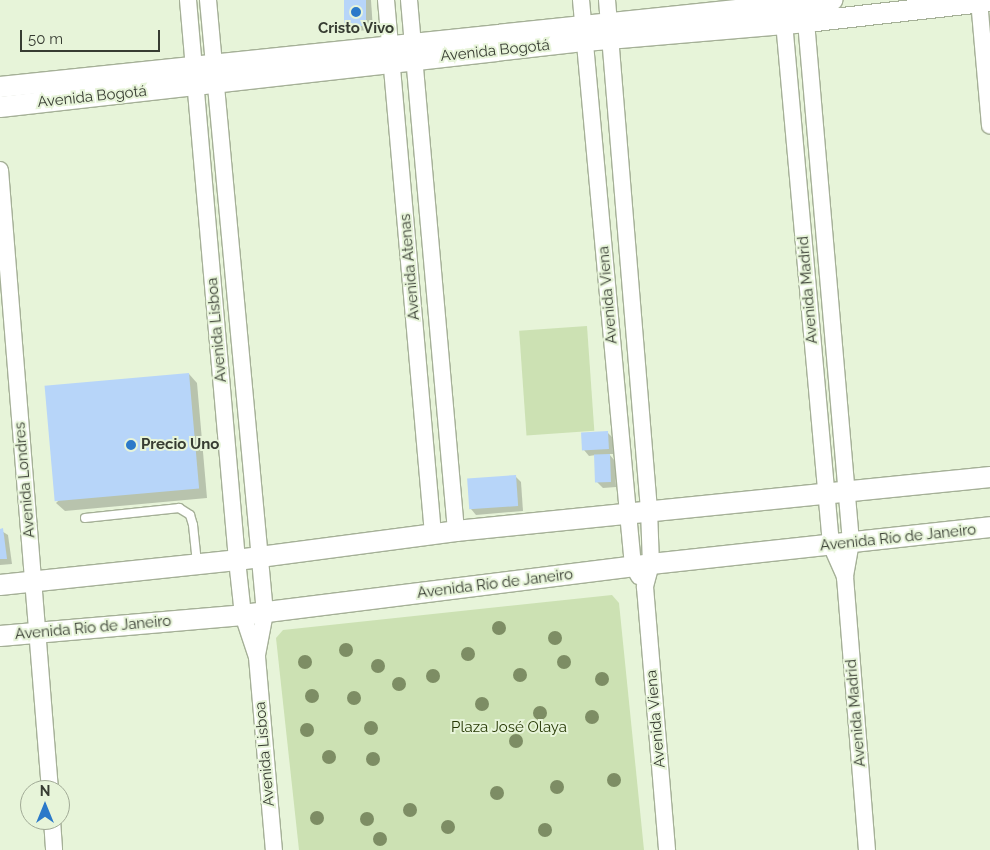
<!DOCTYPE html>
<meta charset="utf-8">
<style>
body{margin:0}
#map{position:relative;width:990px;height:850px;overflow:hidden;background:#e7f4d9;font-family:Raleway,sans-serif}
div>[style]{position:absolute}
.green>*{inset:0;background:#cce1b3;transform-origin:0 0}
.shadow>*{inset:0;background:#0003}
.building>*{inset:0;background:#b7d5f9;transform-origin:0 0}
.roads{filter:drop-shadow(1px 0 #a5b097) drop-shadow(-1px 0 #a5b097) drop-shadow(0 1px #a5b097) drop-shadow(0 -1px #a5b097)}
.service>*{height:8px;margin:-4px;padding:0 4px;transform-origin:4px;border-radius:4px;background:#fff}
.minor>*{height:16px;margin:-8px;padding:0 8px;transform-origin:8px;border-radius:8px;background:#fff}
.tertiary>*{height:20px;margin:-10px;padding:0 10px;transform-origin:10px;border-radius:10px;background:#fff}
.trees>*{width:14px;height:14px;margin:-7px;border-radius:50%;background:#7d8d64}
.dots>*{width:14px;height:14px;translate:-50% -50%;box-sizing:border-box;border:2px solid #e7f4d9;border-radius:50%}
span{translate:-50% -50%;white-space:nowrap;text-align:center;line-height:1.15;-webkit-text-stroke:4px #e7f4d9;paint-order:stroke}
.poi-label{font-size:15px;color:#373c32;font-weight:700}
.left{translate:0 -50%;text-align:left}
.street-label{font-size:15px;color:#373c32}
.park-label{font-size:15px;color:#273905}
.north{position:absolute;left:20px;top:780px;width:50px;height:50px;box-sizing:border-box;background:#e7f4d9;border:1px solid #a1aa96;border-radius:50%;rotate:0deg;font-size:14px;font-weight:700;line-height:20px;text-align:center;color:#373c32}
.north::after{content:'';display:block;margin:auto;width:18px;height:22px;background:#2b79c9;clip-path:polygon(50% 0,100% 100%,50% 72%,0 100%)}
.scale{position:absolute;left:20px;top:30px;width:140px;height:22px;box-sizing:border-box;border:2px solid #373c32;border-top:0;padding-left:6px;font-size:15px;line-height:18px;white-space:nowrap;color:#373c32;-webkit-text-stroke:4px #e7f4d9;paint-order:stroke}
</style>
<div id="map">
<div class="green">
<div style="left:587px;top:326px;width:105px;height:68px;rotate:86deg"></div>
<div style="clip-path:polygon(612px 595px,619px 603px,644px 850px,299px 850px,276px 638px,283px 630px)"></div>
</div>
<div class="shadow">
<div style="clip-path:polygon(345px 0,371px 0,373px 30px,352px 31px,347px 25px)"></div>
<div style="clip-path:polygon(189px 374px,197px 383px,207px 498px,65px 511px,56px 503px)"></div>
<div style="clip-path:polygon(607px 432px,613px 438px,615px 454px,609px 454px,615px 461px,616px 487px,603px 488px,597px 482px,596px 455px,589px 456px,584px 450px)"></div>
<div style="clip-path:polygon(515px 476px,521px 482px,523px 511px,476px 515px,471px 509px)"></div>
<div style="clip-path:polygon(0 530px,8px 535px,12px 564px,0 565px)"></div>
</div>
<div class="building">
<div style="left:344px;top:0;width:22px;height:26px"></div>
<div style="left:189px;top:373px;width:116px;height:145px;rotate:85deg"></div>
<div style="left:608px;top:431px;width:18px;height:27px;rotate:87deg"></div>
<div style="left:610px;top:454px;width:28px;height:16px;rotate:88deg"></div>
<div style="left:516px;top:475px;width:31px;height:49px;rotate:86deg"></div>
<div style="clip-path:polygon(3px 528px,7px 559px,0 559px,0 529px)"></div>
</div>
<div class="roads">
<div class="service">
<div style="left:85px;top:518px;width:95px;rotate:-6.1deg"></div>
<div style="left:179px;top:508px;width:13px;rotate:32deg"></div>
<div style="left:190px;top:515px;width:10px;rotate:73deg"></div>
<div style="left:193px;top:525px;width:38px;rotate:84deg"></div>
</div>
<div class="minor">
<div style="left:188px;top:0;width:562px;rotate:85deg"></div>
<div style="left:237px;top:560px;width:55px;rotate:83.8deg"></div>
<div style="left:243px;top:615px;width:44px;rotate:71.6deg"></div>
<div style="left:257px;top:657px;width:194px;rotate:85deg"></div>
<div style="left:208px;top:0;width:616px;rotate:84.69deg"></div>
<div style="left:265px;top:613px;width:43px;rotate:100.8deg"></div>
<div style="left:386px;top:0;width:536px;rotate:84.97deg"></div>
<div style="left:409px;top:0;width:533px;rotate:84.94deg"></div>
<div style="left:581px;top:0;width:515px;rotate:84.77deg"></div>
<div style="left:628px;top:513px;width:53px;rotate:84.6deg"></div>
<div style="left:633px;top:566px;width:12px;rotate:59deg"></div>
<div style="left:607px;top:0;width:512px;rotate:85.29deg"></div>
<div style="left:649px;top:510px;width:54px;rotate:87.9deg"></div>
<div style="left:651px;top:564px;width:24px;rotate:105deg"></div>
<div style="left:645px;top:587px;width:264px;rotate:85.2deg"></div>
<div style="left:979px;top:0;width:126px;rotate:85deg"></div>
<div style="left:805px;top:10px;width:534px;rotate:85.06deg"></div>
<div style="left:851px;top:542px;width:36px;rotate:100deg"></div>
<div style="left:845px;top:577px;width:274px;rotate:85.4deg"></div>
<div style="left:783px;top:11px;width:536px;rotate:84.86deg"></div>
<div style="left:831px;top:545px;width:35px;rotate:66deg"></div>
<div style="left:0;top:170px;width:622px;rotate:85.39deg"></div>
<div style="left:52px;top:820px;width:30px;rotate:86deg"></div>
</div>
<div class="tertiary">
<div style="left:0;top:87px;width:837px;rotate:-5.97deg"></div>
<div style="left:0;top:107px;width:589px;rotate:-6.44deg"></div>
<div style="left:585px;top:41px;width:223px;rotate:-4.9deg"></div>
<div style="left:807px;top:22px;width:184px;rotate:-6.5deg"></div>
<div style="left:0;top:585px;width:238px;rotate:-6deg"></div>
<div style="left:237px;top:560px;width:221px;rotate:-7.5deg"></div>
<div style="left:456px;top:531px;width:537px;rotate:-5.77deg"></div>
<div style="left:0;top:636px;width:244px;rotate:-4.9deg"></div>
<div style="left:243px;top:615px;width:411px;rotate:-7.1deg"></div>
<div style="left:651px;top:564px;width:341px;rotate:-6.2deg"></div>
</div>
</div>
<div class="trees">
<div style="left:499px;top:628px"></div>
<div style="left:555px;top:638px"></div>
<div style="left:346px;top:650px"></div>
<div style="left:468px;top:654px"></div>
<div style="left:305px;top:662px"></div>
<div style="left:564px;top:662px"></div>
<div style="left:378px;top:666px"></div>
<div style="left:520px;top:675px"></div>
<div style="left:433px;top:676px"></div>
<div style="left:602px;top:679px"></div>
<div style="left:399px;top:684px"></div>
<div style="left:312px;top:696px"></div>
<div style="left:354px;top:698px"></div>
<div style="left:482px;top:704px"></div>
<div style="left:540px;top:713px"></div>
<div style="left:592px;top:717px"></div>
<div style="left:371px;top:728px"></div>
<div style="left:307px;top:730px"></div>
<div style="left:516px;top:741px"></div>
<div style="left:329px;top:757px"></div>
<div style="left:373px;top:759px"></div>
<div style="left:614px;top:780px"></div>
<div style="left:557px;top:787px"></div>
<div style="left:497px;top:793px"></div>
<div style="left:410px;top:810px"></div>
<div style="left:317px;top:818px"></div>
<div style="left:367px;top:819px"></div>
<div style="left:448px;top:827px"></div>
<div style="left:545px;top:830px"></div>
<div style="left:380px;top:839px"></div>
</div>
<div class="dots">
<div style="left:356px;top:12px;background:#2b79c9"></div>
<div style="left:131px;top:445px;background:#2b79c9"></div>
</div>
<div class="poi-label">
<span style="left:356px;top:29px">Cristo Vivo</span>
<span class="left" style="left:141px;top:445px">Precio Uno</span>
</div>
<div class="street-label">
<span style="left:495px;top:51px;rotate:-6deg">Avenida Bogotá</span>
<span style="left:92px;top:97px;rotate:-6deg">Avenida Bogotá</span>
<span style="left:410px;top:267px;rotate:-95deg">Avenida Atenas</span>
<span style="left:808px;top:290px;rotate:-95deg">Avenida Madrid</span>
<span style="left:608px;top:295px;rotate:-95deg">Avenida Viena</span>
<span style="left:217px;top:330px;rotate:-95deg">Avenida Lisboa</span>
<span style="left:25px;top:480px;rotate:-95deg">Avenida Londres</span>
<span style="left:898px;top:538px;rotate:-6deg">Avenida Río de Janeiro</span>
<span style="left:495px;top:584px;rotate:-7deg">Avenida Río de Janeiro</span>
<span style="left:93px;top:628px;rotate:-5deg">Avenida Río de Janeiro</span>
<span style="left:856px;top:713px;rotate:-95deg">Avenida Madrid</span>
<span style="left:656px;top:719px;rotate:-95deg">Avenida Viena</span>
<span style="left:265px;top:754px;rotate:-95deg">Avenida Lisboa</span>
</div>
<div class="park-label">
<span style="left:509px;top:728px">Plaza José Olaya</span>
</div>
<div class="north">N</div>
<div class="scale">50 m</div>
</div>
